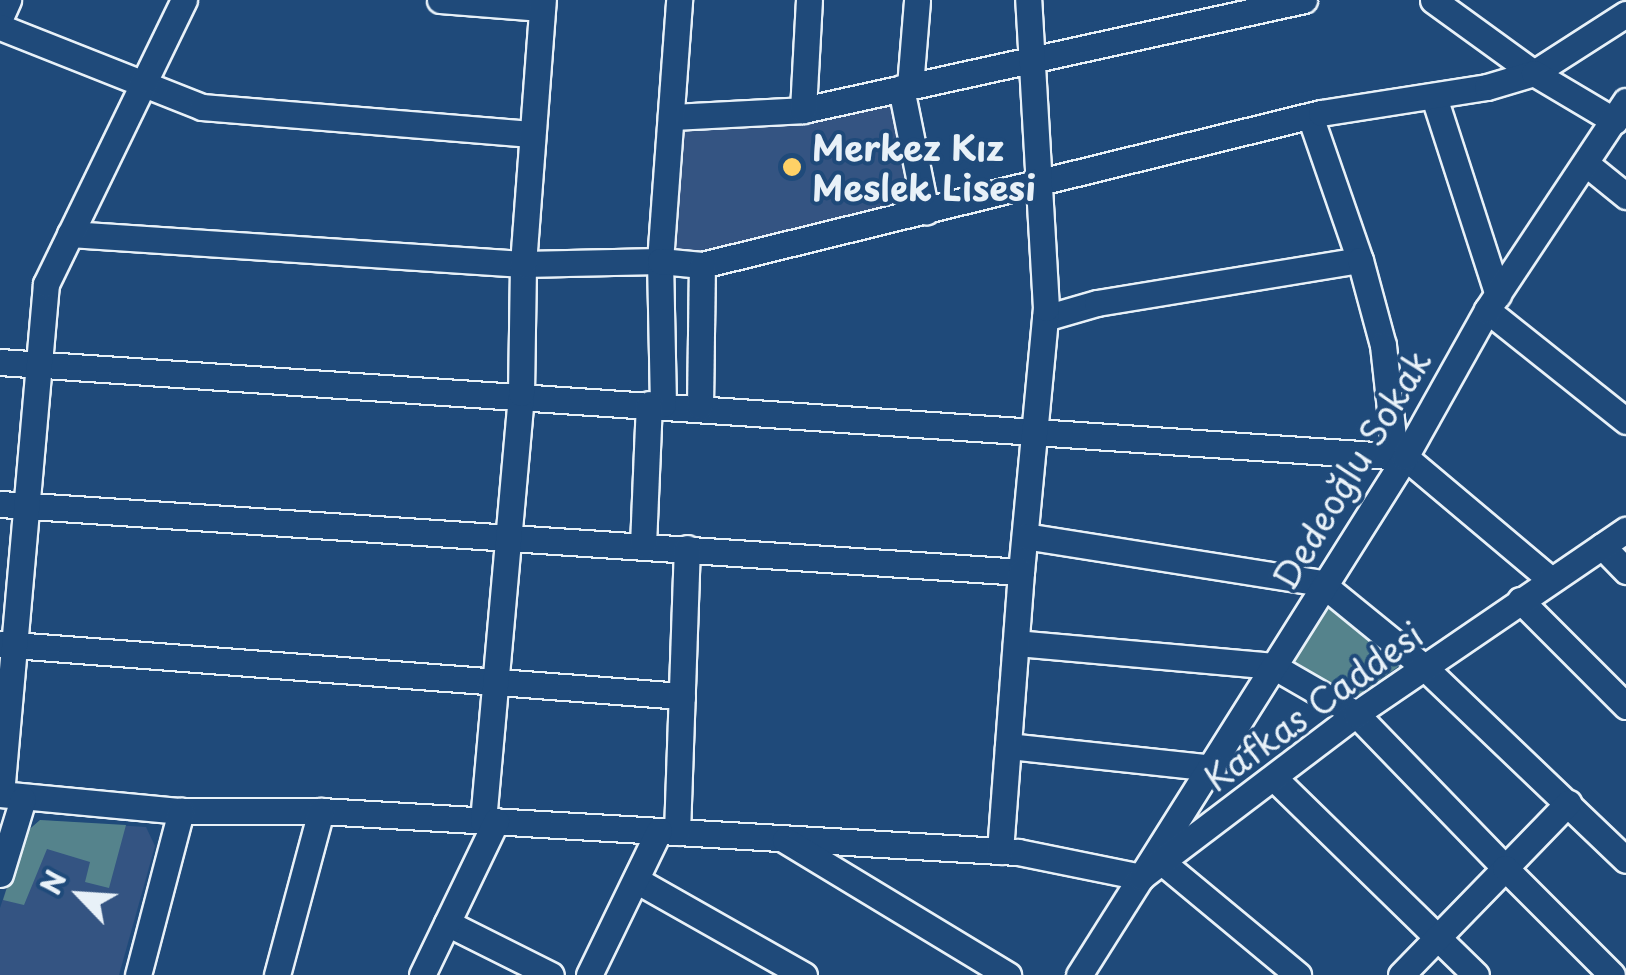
<!DOCTYPE html>
<meta charset="utf-8">
<style>
body{margin:0}
#map{position:relative;width:1626px;height:975px;overflow:hidden;background:#1f4a7a;font-family:"Playpen Sans",sans-serif}
div>[style]{position:absolute}
.built>*{inset:0;background:#345482}
.green>*{inset:0;background:#55838c}
.roads{filter:drop-shadow(2px 0 #e8f1f8) drop-shadow(-2px 0 #e8f1f8) drop-shadow(0 2px #e8f1f8) drop-shadow(0 -2px #e8f1f8)}
.minor>*{height:25px;margin:-12.5px;padding:0 12.5px;transform-origin:12.5px;border-radius:12.5px;background:#1f4a7a}
.dots>*{width:28px;height:28px;translate:-50% -50%;box-sizing:border-box;border:5px solid #1f4a7a;border-radius:50%}
span{translate:-50% -50%;white-space:nowrap;text-align:center;line-height:1.15;-webkit-text-stroke:8px #1f4a7a;paint-order:stroke}
.poi-label{font-size:35px;color:#e8f1f8;font-weight:700}
.left{translate:0 -50%;text-align:left}
.street-label{font-size:35px;color:#e8f1f8}
.north{position:absolute;left:30px;top:845px;width:100px;height:100px;-webkit-text-stroke:8px #1f4a7a;paint-order:stroke;rotate:295deg;font-size:28px;font-weight:700;line-height:40px;text-align:center;color:#e8f1f8}
.north::after{content:'';display:block;margin:auto;width:35px;height:45px;background:#e8f1f8;clip-path:polygon(50% 0,100% 100%,50% 72%,0 100%)}
</style>
<div id="map">
<div class="built">
<div style="clip-path:polygon(897px 97px,915px 207px,704px 255px,670px 254px,680px 128px)"></div>
<div style="clip-path:polygon(40px 820px,146px 827px,155px 846px,119px 975px,0 975px,0 908px,24px 834px)"></div>
</div>
<div class="green">
<div style="clip-path:polygon(1328px 603px,1402px 664px,1354px 698px,1292px 660px)"></div>
<div style="clip-path:polygon(40px 820px,126px 825px,109px 888px,85px 882px,90px 862px,47px 849px,24px 905px,3px 900px,24px 834px)"></div>
</div>
<div class="roads">
<div class="minor">
<div style="left:440px;top:0;width:102px;rotate:4.5deg"></div>
<div style="left:1433px;top:0;width:125px;rotate:35.9deg"></div>
<div style="left:1534px;top:73px;width:109px;rotate:-32.7deg"></div>
<div style="left:0;top:18px;width:20px;rotate:-66deg"></div>
<div style="left:0;top:27px;width:217px;rotate:21.6deg"></div>
<div style="left:202px;top:107px;width:330px;rotate:4.7deg"></div>
<div style="left:910px;top:86px;width:86px;rotate:-85.3deg"></div>
<div style="left:901px;top:88px;width:126px;rotate:78.6deg"></div>
<div style="left:1434px;top:97px;width:208px;rotate:72.1deg"></div>
<div style="left:803px;top:110px;width:513px;rotate:-12.38deg"></div>
<div style="left:1310px;top:116px;width:152px;rotate:70.9deg"></div>
<div style="left:671px;top:117px;width:132px;rotate:-3deg"></div>
<div style="left:803px;top:110px;width:110px;rotate:-86.9deg"></div>
<div style="left:1589px;top:166px;width:48px;rotate:39deg"></div>
<div style="left:70px;top:234px;width:454px;rotate:3.8deg"></div>
<div style="left:523px;top:264px;width:137px;rotate:-1.3deg"></div>
<div style="left:660px;top:261px;width:262px;rotate:-85.8deg"></div>
<div style="left:1487px;top:310px;width:178px;rotate:38.6deg"></div>
<div style="left:1045px;top:318px;width:54px;rotate:-16.1deg"></div>
<div style="left:1097px;top:303px;width:266px;rotate:-9.3deg"></div>
<div style="left:1360px;top:260px;width:88px;rotate:74.9deg"></div>
<div style="left:1383px;top:345px;width:112px;rotate:83.8deg"></div>
<div style="left:0;top:362px;width:1408px;rotate:3.87deg"></div>
<div style="left:1405px;top:457px;width:191px;rotate:40.1deg"></div>
<div style="left:663px;top:404px;width:143px;rotate:-91.2deg"></div>
<div style="left:660px;top:261px;width:42px;rotate:5.4deg"></div>
<div style="left:702px;top:265px;width:637px;rotate:-13.8deg"></div>
<div style="left:1321px;top:113px;width:168px;rotate:-8.9deg"></div>
<div style="left:1487px;top:87px;width:49px;rotate:-16.6deg"></div>
<div style="left:1534px;top:73px;width:94px;rotate:30.7deg"></div>
<div style="left:700px;top:406px;width:141px;rotate:-89.2deg"></div>
<div style="left:0;top:504px;width:1023px;rotate:3.81deg"></div>
<div style="left:1021px;top:572px;width:265px;rotate:-84.6deg"></div>
<div style="left:1046px;top:308px;width:309px;rotate:-93.3deg"></div>
<div style="left:1025px;top:536px;width:300px;rotate:9deg"></div>
<div style="left:1321px;top:583px;width:133px;rotate:39.2deg"></div>
<div style="left:1424px;top:667px;width:279px;rotate:43.7deg"></div>
<div style="left:643px;top:545px;width:141px;rotate:-87.6deg"></div>
<div style="left:1602px;top:546px;width:35px;rotate:46deg"></div>
<div style="left:1520px;top:600px;width:150px;rotate:45deg"></div>
<div style="left:1016px;top:643px;width:258px;rotate:5.1deg"></div>
<div style="left:1273px;top:666px;width:96px;rotate:30deg"></div>
<div style="left:1356px;top:714px;width:214px;rotate:45.9deg"></div>
<div style="left:1505px;top:868px;width:91px;rotate:-45.9deg"></div>
<div style="left:0;top:644px;width:684px;rotate:4.36deg"></div>
<div style="left:1008px;top:746px;width:206px;rotate:6.1deg"></div>
<div style="left:1274px;top:778px;width:282px;rotate:44.3deg"></div>
<div style="left:0;top:794px;width:182px;rotate:5.4deg"></div>
<div style="left:181px;top:811px;width:140px"></div>
<div style="left:321px;top:811px;width:698px;rotate:3.37deg"></div>
<div style="left:1018px;top:852px;width:126px;rotate:11.5deg"></div>
<div style="left:1px;top:794px;width:512px;rotate:-84.96deg"></div>
<div style="left:46px;top:284px;width:316px;rotate:-64.1deg"></div>
<div style="left:483px;top:821px;width:430px;rotate:-84.9deg"></div>
<div style="left:521px;top:393px;width:129px;rotate:-89.1deg"></div>
<div style="left:523px;top:264px;width:265px;rotate:-85.7deg"></div>
<div style="left:677px;top:832px;width:284px;rotate:-88deg"></div>
<div style="left:785px;top:840px;width:261px;rotate:31.2deg"></div>
<div style="left:1000px;top:851px;width:280px;rotate:-85.7deg"></div>
<div style="left:1162px;top:862px;width:177px;rotate:39.7deg"></div>
<div style="left:0;top:874px;width:78px;rotate:-73deg"></div>
<div style="left:1141px;top:877px;width:496px;rotate:-57.8deg"></div>
<div style="left:1405px;top:457px;width:168px;rotate:-60.8deg"></div>
<div style="left:1487px;top:310px;width:251px;rotate:-56.4deg"></div>
<div style="left:636px;top:880px;width:193px;rotate:29.5deg"></div>
<div style="left:447px;top:923px;width:116px;rotate:26.6deg"></div>
<div style="left:138px;top:975px;width:170px;rotate:-75.3deg"></div>
<div style="left:277px;top:975px;width:170px;rotate:-75deg"></div>
<div style="left:422px;top:975px;width:171px;rotate:-64.3deg"></div>
<div style="left:589px;top:975px;width:160px;rotate:-64.1deg"></div>
<div style="left:1079px;top:975px;width:116px;rotate:-57.7deg"></div>
<div style="left:1141px;top:877px;width:270px;rotate:-37.2deg"></div>
<div style="left:1356px;top:714px;width:327px;rotate:-34.3deg"></div>
<div style="left:1401px;top:975px;width:149px;rotate:-45.8deg"></div>
<div style="left:1505px;top:868px;width:151px;rotate:45deg"></div>
</div>
</div>
<div class="dots">
<div style="left:792px;top:167px;background:#ffd166"></div>
</div>
<div class="poi-label">
<span class="left" style="left:812px;top:167px">Merkez Kız<br>Meslek Lisesi</span>
</div>
<div class="street-label">
<span style="left:1351px;top:469px;rotate:-59deg">Dedeoğlu Sokak</span>
<span style="left:1313px;top:706px;rotate:-36deg">Kafkas Caddesi</span>
</div>
<div class="north">N</div>
</div>
